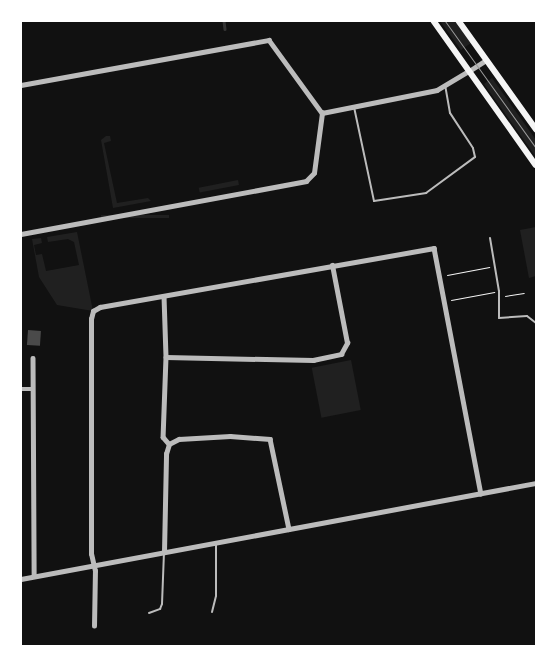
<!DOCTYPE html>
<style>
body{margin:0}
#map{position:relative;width:557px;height:667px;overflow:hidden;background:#111;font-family:Mulish,sans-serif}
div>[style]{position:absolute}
.green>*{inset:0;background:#202020;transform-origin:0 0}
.stream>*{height:2.5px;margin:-1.25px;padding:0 1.25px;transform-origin:1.25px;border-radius:1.25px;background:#333}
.building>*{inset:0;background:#4a4a4a;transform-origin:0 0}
.path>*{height:1px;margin:-0.5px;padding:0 0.5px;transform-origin:0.5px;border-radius:0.5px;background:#f5f5f5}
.service>*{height:2px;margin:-1px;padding:0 1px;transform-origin:1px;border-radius:1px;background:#bcbcbc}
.minor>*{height:4.5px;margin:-2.25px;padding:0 2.25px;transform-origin:2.25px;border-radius:2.25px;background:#bcbcbc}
.tertiary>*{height:5px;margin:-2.5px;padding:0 2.5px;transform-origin:2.5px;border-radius:2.5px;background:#bcbcbc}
.secondary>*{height:5.5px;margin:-2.75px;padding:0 2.75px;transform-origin:2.75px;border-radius:2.75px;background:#f5f5f5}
.tram>*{height:1px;margin:-0.5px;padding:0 0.5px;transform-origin:0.5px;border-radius:0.5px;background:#9a9a9a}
span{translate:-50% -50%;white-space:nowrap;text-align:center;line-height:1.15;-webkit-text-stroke:4px #fff;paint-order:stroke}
.frame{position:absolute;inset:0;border:22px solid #fff;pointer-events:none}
</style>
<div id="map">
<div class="green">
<div style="clip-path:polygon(440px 21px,455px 21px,471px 43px,461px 50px)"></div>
<div style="clip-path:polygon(492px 78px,536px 140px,536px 157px,484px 84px)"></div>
<div style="clip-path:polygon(106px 136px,110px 136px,111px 141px,104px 143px,117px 203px,148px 198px,151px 201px,113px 208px,101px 140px)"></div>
<div style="left:238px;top:180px;width:5px;height:40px;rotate:79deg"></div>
<div style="left:169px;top:215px;width:3px;height:68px;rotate:90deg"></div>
<div style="clip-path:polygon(536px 227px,536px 276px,529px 278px,520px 230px)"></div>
<div style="clip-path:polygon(77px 232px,93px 311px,57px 305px,39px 277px,32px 239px,41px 238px,42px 243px,34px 245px,36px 255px,42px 254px,46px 271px,79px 265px,74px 242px,68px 239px,48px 242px,47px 237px)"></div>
<div style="left:351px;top:360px;width:51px;height:40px;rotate:79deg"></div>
</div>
<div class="stream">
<div style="left:224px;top:21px;width:8px;rotate:83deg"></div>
</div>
<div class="building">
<div style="left:28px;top:330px;width:13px;height:15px;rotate:4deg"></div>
</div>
<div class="path">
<div style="left:447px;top:275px;width:43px;rotate:-10.8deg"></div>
<div style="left:505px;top:296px;width:19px;rotate:-9deg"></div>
<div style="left:451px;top:300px;width:44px;rotate:-10.5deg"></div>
</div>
<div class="service">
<div style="left:354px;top:107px;width:96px;rotate:78deg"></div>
<div style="left:374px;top:201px;width:53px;rotate:-8.7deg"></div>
<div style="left:426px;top:193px;width:61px;rotate:-36.3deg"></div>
<div style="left:475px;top:157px;width:9px;rotate:-103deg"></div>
<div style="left:473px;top:148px;width:42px;rotate:-123.3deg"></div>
<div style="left:450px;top:113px;width:27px;rotate:-100deg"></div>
<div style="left:490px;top:238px;width:54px;rotate:80.4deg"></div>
<div style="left:499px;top:291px;width:27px;rotate:90deg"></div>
<div style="left:499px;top:318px;width:28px;rotate:-4deg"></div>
<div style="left:527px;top:316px;width:11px;rotate:38deg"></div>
<div style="left:212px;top:612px;width:16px;rotate:-76deg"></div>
<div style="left:216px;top:596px;width:53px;rotate:-90deg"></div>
<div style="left:149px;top:613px;width:12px;rotate:-20deg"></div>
<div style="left:160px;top:609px;width:5px;rotate:-68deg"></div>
<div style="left:162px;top:604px;width:52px;rotate:-87.8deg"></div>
</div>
<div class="minor">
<div style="left:21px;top:85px;width:252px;rotate:-10.3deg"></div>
<div style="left:269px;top:40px;width:90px;rotate:54deg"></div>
<div style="left:322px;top:113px;width:117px;rotate:-11.3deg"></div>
<div style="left:437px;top:90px;width:37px;rotate:-31deg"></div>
<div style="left:21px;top:234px;width:290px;rotate:-10.5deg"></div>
<div style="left:306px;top:181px;width:11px;rotate:-45deg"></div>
<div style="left:314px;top:173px;width:61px;rotate:-82.4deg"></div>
<div style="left:164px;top:296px;width:61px;rotate:88.1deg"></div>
<div style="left:166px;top:357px;width:80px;rotate:92.1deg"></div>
<div style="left:163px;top:437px;width:9px;rotate:49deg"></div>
<div style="left:166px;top:357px;width:147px;rotate:1.2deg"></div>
<div style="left:313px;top:360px;width:29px;rotate:-12deg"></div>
<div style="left:341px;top:354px;width:13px;rotate:-61deg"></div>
<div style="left:347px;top:343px;width:79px;rotate:-100.9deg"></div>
<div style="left:33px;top:358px;width:218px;rotate:89.7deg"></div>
<div style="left:21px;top:389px;width:12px"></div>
<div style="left:164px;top:552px;width:98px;rotate:-88.8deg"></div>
<div style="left:166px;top:454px;width:10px;rotate:-73deg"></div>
<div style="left:169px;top:444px;width:11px;rotate:-27deg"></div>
<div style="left:179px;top:439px;width:51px;rotate:-3.4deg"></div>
<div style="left:230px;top:436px;width:40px;rotate:4.3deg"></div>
<div style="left:270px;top:439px;width:92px;rotate:78.1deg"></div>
<div style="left:21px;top:579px;width:524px;rotate:-10.56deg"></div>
<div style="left:94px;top:626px;width:55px;rotate:-89deg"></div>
<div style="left:95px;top:571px;width:17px;rotate:-103deg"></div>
<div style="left:91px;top:554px;width:235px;rotate:-90deg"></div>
<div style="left:91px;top:319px;width:8px;rotate:-76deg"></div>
<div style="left:93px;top:311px;width:8px;rotate:-30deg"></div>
<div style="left:100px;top:307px;width:339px;rotate:-10deg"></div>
<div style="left:434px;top:248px;width:250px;rotate:79.2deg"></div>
</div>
<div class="tertiary">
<div style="left:469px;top:71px;width:20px;rotate:-33deg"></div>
</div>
<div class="secondary">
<div style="left:434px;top:21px;width:176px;rotate:54.7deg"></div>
<div style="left:459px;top:21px;width:133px;rotate:54.5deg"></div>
</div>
<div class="tram">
<div style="left:445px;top:21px;width:156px;rotate:54.4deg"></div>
</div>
<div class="frame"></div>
</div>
